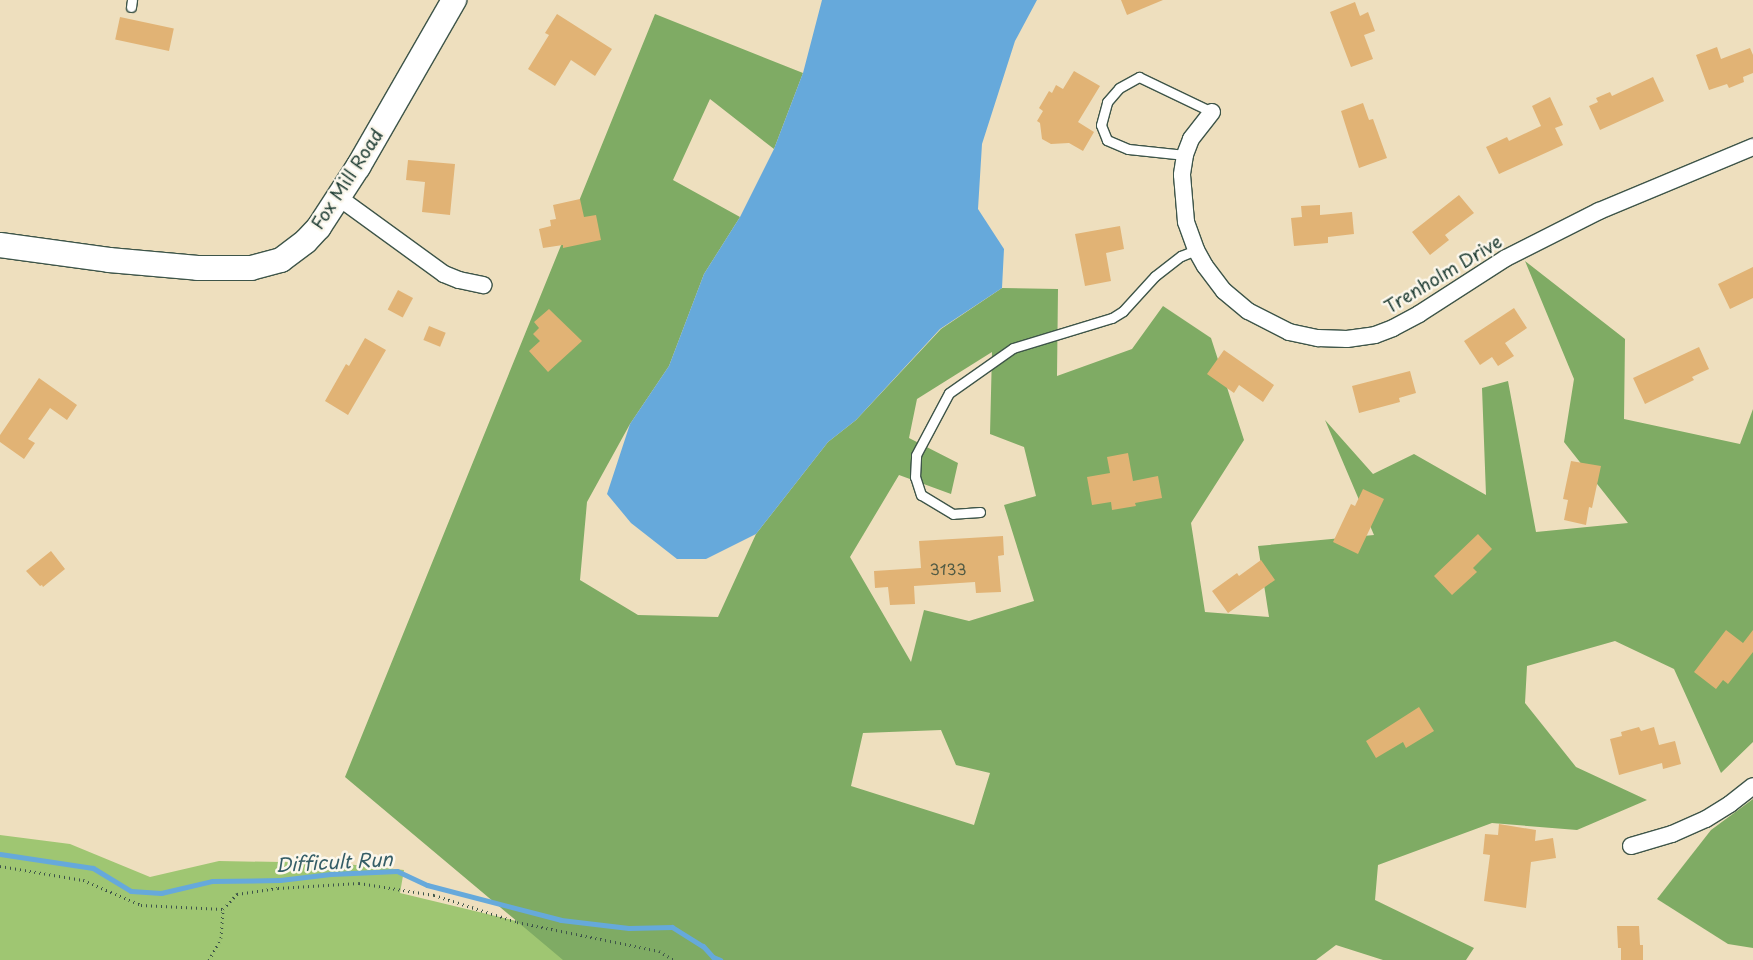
<!DOCTYPE html>
<style>
body{margin:0}
#map{position:relative;width:1753px;height:960px;overflow:hidden;background:#eedfbe;font-family:"Playpen Sans",sans-serif}
div>[style]{position:absolute}
.green>*{inset:0;background:#9fc672}
.forest>*{inset:0;background:#7fab64}
.water>*{inset:0;background:#66a9db}
.stream>*{height:5px;margin:-2.5px;padding:0 2.5px;transform-origin:2.5px;border-radius:2.5px;background:#66a9db}
.building>*{inset:0;background:#e1b375;transform-origin:0 0}
.path>*{height:3px;margin-top:-1.5px;transform-origin:0;background:repeating-linear-gradient(90deg,#3e5549 0 1px,transparent 0 5px)}
.roads{filter:drop-shadow(1px 0 #3e5549) drop-shadow(-1px 0 #3e5549) drop-shadow(0 1px #3e5549) drop-shadow(0 -1px #3e5549)}
.lane>*{height:9px;margin:-4.5px;padding:0 4.5px;transform-origin:4.5px;border-radius:4.5px;background:#fff}
.street>*{height:16px;margin:-8px;padding:0 8px;transform-origin:8px;border-radius:8px;background:#fff}
.secondary>*{height:24px;margin:-12px;padding:0 12px;transform-origin:12px;border-radius:12px;background:#fff}
span{translate:-50% -50%;white-space:nowrap;text-align:center;line-height:1.15;-webkit-text-stroke:5px #fbf7ec;paint-order:stroke}
.number-label{font-size:15px;color:#505a44}
.number-label span{-webkit-text-stroke-width:0}
.street-label{font-size:18px;color:#1f3d34}
.water-label{font-size:19px;color:#345d66;font-style:italic}
</style>
<div id="map">
<div class="green">
<div style="clip-path:polygon(0 835px,70px 844px,150px 877px,219px 861px,336px 863px,404px 870px,400px 893px,678px 960px,0 960px)"></div>
</div>
<div class="forest">
<div style="clip-path:polygon(evenodd,655px 14px,803px 73px,774px 149px,710px 99px,673px 180px,740px 217px,704px 274px,669px 366px,630px 424px,587px 502px,580px 580px,638px 615px,718px 617px,756px 534px,828px 442px,856px 420px,941px 329px,1002px 288px,1058px 289px,1057px 376px,1132px 349px,1163px 306px,1211px 338px,1244px 440px,1191px 523px,1205px 612px,1269px 617px,1258px 546px,1374px 535px,1325px 420px,1373px 474px,1414px 454px,1486px 495px,1482px 388px,1508px 381px,1536px 532px,1628px 523px,1564px 442px,1574px 379px,1525px 261px,1625px 339px,1624px 419px,1740px 444px,1753px 409px,1753px 742px,1721px 773px,1674px 669px,1615px 641px,1527px 666px,1525px 703px,1576px 767px,1647px 800px,1577px 830px,1492px 823px,1378px 865px,1375px 900px,1474px 948px,1466px 960px,1383px 960px,1336px 945px,1316px 960px,563px 960px,345px 777px,655px 14px,992px 352px,990px 434px,1024px 447px,1036px 496px,1004px 505px,1034px 601px,969px 621px,924px 610px,911px 662px,850px 557px,899px 475px,951px 494px,958px 463px,909px 438px,917px 399px,992px 352px,655px 14px,941px 730px,956px 765px,990px 773px,974px 825px,851px 786px,863px 733px,941px 730px)"></div>
<div style="clip-path:polygon(1753px 799px,1753px 948px,1728px 944px,1657px 899px,1711px 830px)"></div>
</div>
<div class="water">
<div style="clip-path:polygon(822px 0,1037px 0,1015px 41px,982px 144px,978px 209px,1004px 249px,1002px 288px,940px 329px,856px 420px,828px 442px,756px 534px,706px 559px,677px 559px,631px 523px,607px 494px,630px 424px,669px 366px,704px 274px,740px 217px,774px 149px,803px 73px)"></div>
</div>
<div class="stream">
<div style="left:0;top:854px;width:94px;rotate:8.6deg"></div>
<div style="left:93px;top:868px;width:44px;rotate:31.2deg"></div>
<div style="left:131px;top:891px;width:30px;rotate:4deg"></div>
<div style="left:161px;top:893px;width:52px;rotate:-13.2deg"></div>
<div style="left:212px;top:881px;width:68px;rotate:-0.8deg"></div>
<div style="left:280px;top:880px;width:51px;rotate:-6.7deg"></div>
<div style="left:331px;top:874px;width:66px;rotate:-2.6deg"></div>
<div style="left:397px;top:871px;width:33px;rotate:25deg"></div>
<div style="left:427px;top:885px;width:138px;rotate:14.6deg"></div>
<div style="left:561px;top:920px;width:68px;rotate:6.7deg"></div>
<div style="left:629px;top:928px;width:43px;rotate:-1.3deg"></div>
<div style="left:672px;top:927px;width:36px;rotate:32deg"></div>
<div style="left:703px;top:946px;width:15px;rotate:48deg"></div>
<div style="left:713px;top:957px;width:8px;rotate:23deg"></div>
</div>
<div class="building">
<div style="clip-path:polygon(1121px 0,1163px 0,1127px 15px)"></div>
<div style="clip-path:polygon(1355px 2px,1360px 16px,1368px 12px,1375px 31px,1364px 35px,1373px 59px,1351px 67px,1330px 12px)"></div>
<div style="clip-path:polygon(557px 14px,612px 49px,595px 76px,571px 60px,555px 86px,528px 69px,549px 35px,545px 33px)"></div>
<div style="left:120px;top:17px;width:55px;height:23px;rotate:12deg"></div>
<div style="clip-path:polygon(1717px 47px,1721px 59px,1750px 48px,1753px 55px,1753px 73px,1743px 77px,1744px 82px,1729px 88px,1727px 84px,1709px 90px,1696px 55px)"></div>
<div style="clip-path:polygon(1074px 71px,1100px 86px,1078px 122px,1094px 132px,1083px 151px,1069px 143px,1051px 144px,1042px 139px,1040px 123px,1037px 121px,1043px 111px,1039px 108px,1049px 91px,1052px 93px,1056px 85px,1063px 89px)"></div>
<div style="clip-path:polygon(1653px 77px,1664px 101px,1600px 130px,1589px 106px,1598px 102px,1596px 98px,1610px 92px,1612px 96px)"></div>
<div style="clip-path:polygon(1550px 97px,1563px 125px,1555px 128px,1563px 145px,1499px 174px,1486px 147px,1507px 137px,1509px 141px,1541px 126px,1532px 106px)"></div>
<div style="clip-path:polygon(1363px 103px,1369px 120px,1373px 119px,1387px 158px,1359px 168px,1341px 111px)"></div>
<div style="clip-path:polygon(408px 160px,455px 164px,450px 215px,422px 212px,425px 182px,406px 180px)"></div>
<div style="clip-path:polygon(1459px 195px,1474px 213px,1445px 235px,1449px 240px,1430px 255px,1412px 232px)"></div>
<div style="clip-path:polygon(580px 199px,584px 217px,596px 215px,601px 240px,563px 248px,563px 245px,543px 248px,539px 229px,551px 226px,550px 220px,556px 219px,553px 205px)"></div>
<div style="clip-path:polygon(1320px 205px,1320px 215px,1352px 212px,1354px 234px,1328px 237px,1328px 243px,1294px 246px,1291px 218px,1302px 217px,1301px 206px)"></div>
<div style="clip-path:polygon(1120px 226px,1124px 249px,1106px 253px,1111px 281px,1085px 286px,1075px 234px)"></div>
<div style="clip-path:polygon(1753px 267px,1753px 298px,1730px 309px,1718px 284px)"></div>
<div style="left:398px;top:290px;width:17px;height:22px;rotate:28deg"></div>
<div style="clip-path:polygon(1514px 308px,1527px 328px,1505px 343px,1514px 356px,1498px 366px,1492px 357px,1480px 365px,1464px 341px)"></div>
<div style="clip-path:polygon(549px 309px,582px 341px,548px 372px,529px 351px,540px 341px,533px 334px,539px 328px,534px 322px)"></div>
<div style="left:429px;top:326px;width:18px;height:15px;rotate:22deg"></div>
<div style="clip-path:polygon(365px 338px,386px 350px,348px 415px,325px 401px,346px 364px,349px 366px)"></div>
<div style="clip-path:polygon(1699px 347px,1709px 369px,1692px 377px,1694px 380px,1645px 404px,1633px 378px)"></div>
<div style="clip-path:polygon(1224px 350px,1274px 385px,1263px 402px,1239px 385px,1234px 393px,1207px 374px)"></div>
<div style="clip-path:polygon(1410px 371px,1416px 393px,1399px 398px,1400px 402px,1359px 413px,1352px 386px)"></div>
<div style="clip-path:polygon(39px 378px,77px 405px,67px 420px,50px 408px,28px 439px,35px 443px,24px 459px,0 442px,0 435px)"></div>
<div style="clip-path:polygon(1128px 453px,1133px 481px,1158px 476px,1162px 498px,1135px 503px,1136px 506px,1112px 510px,1111px 502px,1092px 505px,1087px 477px,1110px 473px,1107px 457px)"></div>
<div style="clip-path:polygon(1571px 461px,1601px 466px,1592px 508px,1589px 507px,1586px 525px,1564px 520px,1568px 500px,1563px 499px)"></div>
<div style="clip-path:polygon(1363px 489px,1384px 499px,1358px 554px,1333px 542px,1351px 504px,1355px 506px)"></div>
<div style="clip-path:polygon(1478px 534px,1492px 549px,1473px 568px,1477px 572px,1452px 595px,1434px 576px)"></div>
<div style="clip-path:polygon(1003px 536px,1004px 555px,998px 556px,1001px 592px,976px 593px,975px 582px,914px 586px,915px 604px,890px 605px,888px 587px,875px 588px,874px 571px,921px 568px,919px 541px)"></div>
<div style="clip-path:polygon(51px 551px,65px 569px,43px 587px,42px 585px,40px 586px,26px 571px)"></div>
<div style="clip-path:polygon(1261px 560px,1275px 580px,1228px 613px,1212px 591px,1237px 573px,1239px 576px)"></div>
<div style="clip-path:polygon(1726px 630px,1743px 643px,1753px 630px,1753px 652px,1728px 684px,1723px 680px,1716px 689px,1694px 672px)"></div>
<div style="clip-path:polygon(1419px 707px,1434px 731px,1406px 748px,1403px 742px,1376px 758px,1366px 741px)"></div>
<div style="clip-path:polygon(1639px 727px,1641px 731px,1654px 727px,1659px 745px,1675px 741px,1681px 764px,1663px 769px,1662px 763px,1619px 775px,1610px 739px,1622px 736px,1621px 732px)"></div>
<div style="clip-path:polygon(1499px 824px,1536px 830px,1535px 841px,1553px 838px,1556px 858px,1531px 862px,1526px 908px,1484px 901px,1490px 855px,1483px 854px,1485px 834px,1498px 835px)"></div>
<div style="clip-path:polygon(1617px 926px,1639px 926px,1640px 945px,1643px 945px,1643px 960px,1621px 960px,1621px 948px,1618px 948px)"></div>
</div>
<div class="path">
<div style="left:0;top:866px;width:84px;rotate:9.6deg"></div>
<div style="left:83px;top:880px;width:63px;rotate:23.3deg"></div>
<div style="left:141px;top:905px;width:82px;rotate:2.8deg"></div>
<div style="left:223px;top:909px;width:21px;rotate:-47deg"></div>
<div style="left:237px;top:894px;width:41px;rotate:-8.3deg"></div>
<div style="left:278px;top:888px;width:81px;rotate:-3.5deg"></div>
<div style="left:359px;top:883px;width:76px;rotate:9.1deg"></div>
<div style="left:434px;top:895px;width:87px;rotate:18deg"></div>
<div style="left:517px;top:922px;width:145px;rotate:11.5deg"></div>
<div style="left:659px;top:951px;width:17px;rotate:31deg"></div>
<div style="left:209px;top:960px;width:25px;rotate:-61deg"></div>
<div style="left:221px;top:938px;width:29px;rotate:-86deg"></div>
</div>
<div class="roads">
<div class="lane">
<div style="left:131px;top:7px;width:7px;rotate:-82deg"></div>
<div style="left:1185px;top:155px;width:57px;rotate:-174deg"></div>
<div style="left:1128px;top:149px;width:23px;rotate:-157deg"></div>
<div style="left:1107px;top:140px;width:16px;rotate:-112deg"></div>
<div style="left:1101px;top:125px;width:24px;rotate:-75deg"></div>
<div style="left:1107px;top:102px;width:18px;rotate:-49deg"></div>
<div style="left:1119px;top:88px;width:23px;rotate:-29deg"></div>
<div style="left:1139px;top:77px;width:81px;rotate:25.6deg"></div>
<div style="left:980px;top:512px;width:27px;rotate:176deg"></div>
<div style="left:953px;top:514px;width:37px;rotate:-149deg"></div>
<div style="left:921px;top:495px;width:19px;rotate:-108deg"></div>
<div style="left:915px;top:477px;width:22px;rotate:-87deg"></div>
<div style="left:916px;top:455px;width:70px;rotate:-62deg"></div>
<div style="left:949px;top:393px;width:78px;rotate:-35.1deg"></div>
<div style="left:1013px;top:348px;width:103px;rotate:-16.9deg"></div>
<div style="left:1112px;top:318px;width:13px;rotate:-32deg"></div>
<div style="left:1123px;top:311px;width:47px;rotate:-47.6deg"></div>
<div style="left:1155px;top:276px;width:33px;rotate:-38deg"></div>
<div style="left:1181px;top:256px;width:16px;rotate:-22deg"></div>
</div>
<div class="street">
<div style="left:1212px;top:112px;width:34px;rotate:128deg"></div>
<div style="left:1191px;top:139px;width:17px;rotate:111deg"></div>
<div style="left:1185px;top:155px;width:20px;rotate:99deg"></div>
<div style="left:1182px;top:175px;width:47px;rotate:85.1deg"></div>
<div style="left:1186px;top:222px;width:30px;rotate:70deg"></div>
<div style="left:1196px;top:250px;width:18px;rotate:61deg"></div>
<div style="left:1205px;top:266px;width:31px;rotate:53deg"></div>
<div style="left:1224px;top:291px;width:31px;rotate:40deg"></div>
<div style="left:1248px;top:311px;width:46px;rotate:27.1deg"></div>
<div style="left:1289px;top:332px;width:30px;rotate:12deg"></div>
<div style="left:1318px;top:338px;width:29px;rotate:2deg"></div>
<div style="left:1347px;top:339px;width:28px;rotate:-8deg"></div>
<div style="left:1375px;top:335px;width:19px;rotate:-21deg"></div>
<div style="left:1393px;top:328px;width:30px;rotate:-28deg"></div>
<div style="left:1419px;top:314px;width:103px;rotate:-32.8deg"></div>
<div style="left:1506px;top:258px;width:104px;rotate:-26.8deg"></div>
<div style="left:1599px;top:211px;width:167px;rotate:-22.6deg"></div>
<div style="left:338px;top:197px;width:131px;rotate:36deg"></div>
<div style="left:444px;top:274px;width:16px;rotate:22deg"></div>
<div style="left:459px;top:280px;width:25px;rotate:12deg"></div>
<div style="left:1631px;top:846px;width:43px;rotate:-16.3deg"></div>
<div style="left:1672px;top:834px;width:37px;rotate:-24deg"></div>
<div style="left:1706px;top:819px;width:28px;rotate:-32deg"></div>
<div style="left:1730px;top:804px;width:29px;rotate:-38deg"></div>
</div>
<div class="secondary">
<div style="left:0;top:245px;width:110px;rotate:7.8deg"></div>
<div style="left:109px;top:260px;width:89px;rotate:5.1deg"></div>
<div style="left:198px;top:268px;width:53px"></div>
<div style="left:251px;top:268px;width:31px;rotate:-15deg"></div>
<div style="left:281px;top:260px;width:31px;rotate:-37deg"></div>
<div style="left:306px;top:241px;width:19px;rotate:-47deg"></div>
<div style="left:319px;top:227px;width:72px;rotate:-57deg"></div>
<div style="left:358px;top:167px;width:193px;rotate:-60.1deg"></div>
</div>
</div>
<div class="number-label">
<span style="left:948px;top:569px">3133</span>
</div>
<div class="street-label">
<span style="left:347px;top:179px;rotate:-57deg">Fox Mill Road</span>
<span style="left:1443px;top:274px;rotate:-31deg">Trenholm Drive</span>
</div>
<div class="water-label">
<span style="left:334px;top:862px;rotate:-3deg">Difficult Run</span>
</div>
</div>
